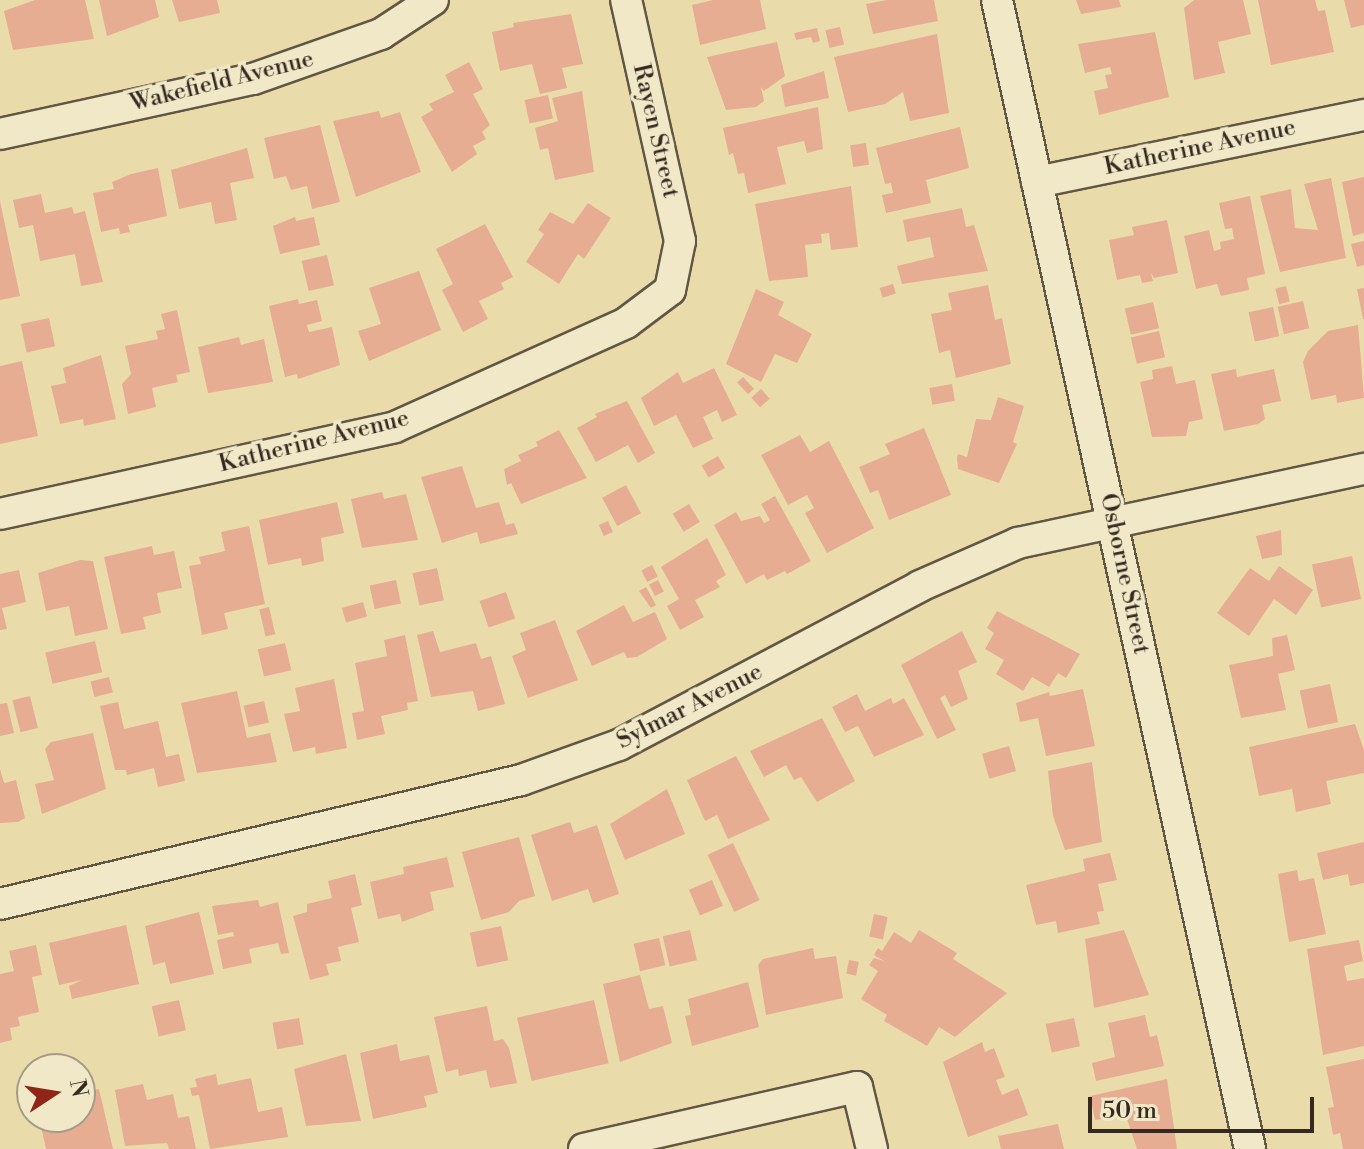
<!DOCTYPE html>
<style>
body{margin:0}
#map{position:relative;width:1364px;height:1149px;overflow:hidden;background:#eadcaa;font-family:"Libre Bodoni",serif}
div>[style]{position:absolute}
.building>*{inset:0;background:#e6ad93;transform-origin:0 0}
.roads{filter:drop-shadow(2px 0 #625644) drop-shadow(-2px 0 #625644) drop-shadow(0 2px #625644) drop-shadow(0 -2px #625644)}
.minor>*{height:30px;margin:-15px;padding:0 15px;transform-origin:15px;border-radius:15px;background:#f1e8c8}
span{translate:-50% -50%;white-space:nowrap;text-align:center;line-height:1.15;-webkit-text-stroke:7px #f1e8c8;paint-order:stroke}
.street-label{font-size:24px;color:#342a22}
.north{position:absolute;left:16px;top:1053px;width:80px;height:80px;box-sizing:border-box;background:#f1e8c8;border:2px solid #a59c86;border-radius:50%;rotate:78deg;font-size:22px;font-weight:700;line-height:32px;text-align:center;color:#342a22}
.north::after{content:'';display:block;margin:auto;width:28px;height:36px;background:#8f2418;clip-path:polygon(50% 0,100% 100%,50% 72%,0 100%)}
.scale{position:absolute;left:1088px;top:1097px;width:226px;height:36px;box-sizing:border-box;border:4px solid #342a22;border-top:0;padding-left:10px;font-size:24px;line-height:28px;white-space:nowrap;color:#342a22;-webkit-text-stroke:6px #f1e8c8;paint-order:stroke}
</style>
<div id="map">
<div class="building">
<div style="clip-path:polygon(35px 0,85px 0,94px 39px,13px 50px,4px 11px)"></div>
<div style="clip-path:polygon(99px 0,155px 0,159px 17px,107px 36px)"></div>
<div style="clip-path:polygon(172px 0,217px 0,220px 13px,179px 22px)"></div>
<div style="clip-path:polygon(713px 0,760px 0,766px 29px,700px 45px,692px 5px)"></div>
<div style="clip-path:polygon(887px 0,934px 0,938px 21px,873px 34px,866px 4px)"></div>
<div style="clip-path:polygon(1076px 0,1119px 0,1121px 7px,1081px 14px)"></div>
<div style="clip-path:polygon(1194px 0,1243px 0,1251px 34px,1218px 42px,1225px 73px,1194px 80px,1184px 8px)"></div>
<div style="clip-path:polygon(1258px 0,1315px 0,1318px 11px,1325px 10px,1334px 52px,1271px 65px)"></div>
<div style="clip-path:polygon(1344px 0,1364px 0,1364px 25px,1351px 28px)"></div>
<div style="clip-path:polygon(571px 14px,583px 64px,562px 68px,567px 88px,540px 94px,532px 64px,500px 71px,492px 32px,514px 27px,513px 23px)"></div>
<div style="left:840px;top:27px;width:18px;height:15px;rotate:77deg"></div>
<div style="clip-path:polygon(817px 28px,820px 41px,813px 43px,811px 37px,796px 40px,794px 33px)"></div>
<div style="clip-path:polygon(1155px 32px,1169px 97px,1099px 115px,1094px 91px,1108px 88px,1105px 75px,1112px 74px,1110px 67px,1085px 73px,1078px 44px)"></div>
<div style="clip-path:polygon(937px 34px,949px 113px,910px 121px,903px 92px,885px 104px,848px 112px,834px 57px)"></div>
<div style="clip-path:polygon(777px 42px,785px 76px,764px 91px,761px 87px,764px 101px,756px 107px,726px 110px,707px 57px)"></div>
<div style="clip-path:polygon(469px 62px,483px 89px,473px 94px,490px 125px,482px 132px,486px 139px,473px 146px,477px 154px,452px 172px,421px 117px,433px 110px,429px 104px,454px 92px,445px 75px)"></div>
<div style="clip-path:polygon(824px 71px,829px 98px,785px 107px,781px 85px)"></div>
<div style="clip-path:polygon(582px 91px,594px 172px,555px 180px,548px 148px,540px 150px,535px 128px,558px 121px,552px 98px)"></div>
<div style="left:548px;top:95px;width:24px;height:24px;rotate:78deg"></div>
<div style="clip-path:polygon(818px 107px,823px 149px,807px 153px,804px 141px,777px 147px,786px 184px,748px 193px,744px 173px,738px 174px,733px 153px,729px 155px,723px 128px)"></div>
<div style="clip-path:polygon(379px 111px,381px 118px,400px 112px,421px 172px,356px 197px,333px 121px)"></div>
<div style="clip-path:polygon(320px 125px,340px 202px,312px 209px,307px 186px,291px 190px,286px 176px,274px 179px,264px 138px)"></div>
<div style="clip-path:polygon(960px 127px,969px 168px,926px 180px,931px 203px,886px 213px,882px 195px,893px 193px,891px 183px,885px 184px,876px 148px)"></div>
<div style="left:866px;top:143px;width:22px;height:16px;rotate:82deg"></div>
<div style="clip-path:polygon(247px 148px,254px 178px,230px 183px,237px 220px,215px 224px,211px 202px,179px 209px,171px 170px)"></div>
<div style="clip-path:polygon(158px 168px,167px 216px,128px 225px,130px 232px,120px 234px,119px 228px,101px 232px,93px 193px,114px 189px,112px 182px,131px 174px)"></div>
<div style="clip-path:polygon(1364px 177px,1364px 233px,1353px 236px,1342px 182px)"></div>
<div style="clip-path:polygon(1331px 178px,1346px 258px,1280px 272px,1260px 196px,1291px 189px,1295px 228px,1318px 230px,1304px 184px)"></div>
<div style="clip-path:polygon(851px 186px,858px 247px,831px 250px,829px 233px,821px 234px,822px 243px,805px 245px,808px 277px,769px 281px,755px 204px)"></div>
<div style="clip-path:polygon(41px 194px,45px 213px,72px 207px,74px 214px,85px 211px,103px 282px,81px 286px,75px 254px,40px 261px,33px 225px,19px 228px,13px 200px)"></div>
<div style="clip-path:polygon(1250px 196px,1265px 274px,1247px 278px,1249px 290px,1221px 296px,1217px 284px,1196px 289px,1184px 236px,1209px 230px,1214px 251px,1221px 249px,1220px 242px,1234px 239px,1232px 228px,1225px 229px,1219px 203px)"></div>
<div style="clip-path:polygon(0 201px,20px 296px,0 300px)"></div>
<div style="clip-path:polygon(588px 203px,611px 218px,584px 259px,578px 254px,559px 284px,526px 262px,544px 234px,538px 230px,550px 212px,573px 224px)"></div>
<div style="clip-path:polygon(962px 208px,966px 227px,974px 225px,988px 271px,902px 284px,897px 266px,934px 257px,930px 237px,907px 242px,903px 220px)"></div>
<div style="clip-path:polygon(295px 217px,296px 221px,314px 217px,320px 245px,280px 254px,273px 226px)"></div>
<div style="clip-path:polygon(1167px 220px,1178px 273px,1154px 278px,1151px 273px,1153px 281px,1142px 283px,1140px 275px,1117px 280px,1109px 240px,1134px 235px,1132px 227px)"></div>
<div style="clip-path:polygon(485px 224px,513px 277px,501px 283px,504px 289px,479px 301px,488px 319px,463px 332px,442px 290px,453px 284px,436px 249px)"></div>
<div style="clip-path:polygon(1364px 241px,1364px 265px,1357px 267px,1351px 244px)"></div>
<div style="left:327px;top:255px;width:31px;height:26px;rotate:77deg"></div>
<div style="clip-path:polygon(419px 271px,441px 330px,369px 361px,358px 331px,381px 324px,369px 288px)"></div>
<div style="left:893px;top:284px;width:10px;height:14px;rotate:73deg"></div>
<div style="clip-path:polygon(988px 285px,995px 320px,1002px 318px,1011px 364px,956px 378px,950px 350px,939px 353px,931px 314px,952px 310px,948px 293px)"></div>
<div style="left:1286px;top:286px;width:16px;height:11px;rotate:76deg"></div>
<div style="clip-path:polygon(1364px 288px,1364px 319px,1363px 319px,1357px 289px)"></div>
<div style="clip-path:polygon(756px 289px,784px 302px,778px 315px,812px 334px,797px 363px,775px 354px,761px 382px,726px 364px)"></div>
<div style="clip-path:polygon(298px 299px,299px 304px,317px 300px,322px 321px,307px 325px,309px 332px,332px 327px,340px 365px,298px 379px,297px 374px,285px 377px,269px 306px)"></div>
<div style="left:1303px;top:301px;width:28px;height:26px;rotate:77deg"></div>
<div style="left:1153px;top:302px;width:27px;height:29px;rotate:77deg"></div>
<div style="left:1273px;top:307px;width:30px;height:25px;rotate:78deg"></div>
<div style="clip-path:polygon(177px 310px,190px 372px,176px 375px,178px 382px,152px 388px,156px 407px,128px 414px,122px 384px,131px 374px,125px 346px,158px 339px,156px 331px,165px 329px,161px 314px)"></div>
<div style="left:49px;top:318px;width:29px;height:29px;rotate:78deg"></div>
<div style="clip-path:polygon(1358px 325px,1364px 398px,1337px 403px,1336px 395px,1311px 400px,1303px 362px,1308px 351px,1328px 331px)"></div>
<div style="left:1159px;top:331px;width:27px;height:29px;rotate:77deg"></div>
<div style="clip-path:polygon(239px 337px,241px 345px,264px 339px,273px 382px,208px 393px,198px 347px)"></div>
<div style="clip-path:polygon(101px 355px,116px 419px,84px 426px,83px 419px,60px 424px,51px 386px,66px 383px,63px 368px)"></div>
<div style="clip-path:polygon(22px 361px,38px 436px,0 444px,0 366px)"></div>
<div style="clip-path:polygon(1172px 366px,1176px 384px,1195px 380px,1203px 419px,1189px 422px,1186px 436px,1152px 437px,1140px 382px,1153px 379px,1152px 370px)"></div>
<div style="clip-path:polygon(714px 368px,737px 415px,722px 422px,717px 410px,703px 417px,713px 439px,693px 448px,676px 415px,654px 426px,641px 398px,678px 372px,683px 383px)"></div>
<div style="clip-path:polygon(1236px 369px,1237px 377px,1274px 369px,1281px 401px,1262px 405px,1265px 419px,1258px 424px,1224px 431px,1211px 374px)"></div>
<div style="left:743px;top:377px;width:16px;height:8px;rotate:47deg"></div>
<div style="left:952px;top:384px;width:17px;height:23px;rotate:80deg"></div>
<div style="left:761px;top:389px;width:13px;height:13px;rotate:48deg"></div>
<div style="clip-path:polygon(998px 397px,1024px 406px,1013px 442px,1017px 444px,999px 483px,958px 469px,957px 458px,958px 454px,967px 457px,976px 419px,991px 420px)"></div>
<div style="clip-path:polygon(627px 401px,655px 453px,638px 463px,628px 445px,596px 462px,577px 428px,597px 417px,595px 414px)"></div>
<div style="clip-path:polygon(924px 428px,951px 495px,889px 520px,878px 490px,870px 493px,859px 467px,890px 454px,885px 444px)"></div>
<div style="clip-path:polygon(559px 430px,587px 478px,521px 504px,511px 483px,507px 485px,504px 469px,521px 461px,518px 455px,538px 446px,536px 442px)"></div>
<div style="clip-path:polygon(800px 435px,810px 452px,829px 441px,874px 528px,827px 553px,805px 513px,814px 508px,807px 495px,788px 505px,761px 455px)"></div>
<div style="left:718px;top:456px;width:14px;height:19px;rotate:60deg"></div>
<div style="clip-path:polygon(462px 466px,476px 508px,499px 502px,506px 525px,514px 523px,518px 534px,480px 544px,477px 532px,442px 543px,421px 477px)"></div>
<div style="left:626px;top:485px;width:32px;height:27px;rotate:62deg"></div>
<div style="clip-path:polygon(382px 492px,384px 499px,406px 494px,418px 540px,362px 548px,351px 499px)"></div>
<div style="clip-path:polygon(775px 496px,811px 561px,787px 574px,785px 571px,767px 580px,764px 574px,746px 584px,714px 525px,736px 512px,741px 521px,760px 516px,764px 523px,770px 520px,761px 504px)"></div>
<div style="clip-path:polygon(337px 502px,344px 533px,321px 538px,324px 561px,302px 566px,301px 558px,268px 565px,259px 520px)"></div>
<div style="left:689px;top:504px;width:21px;height:19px;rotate:59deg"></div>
<div style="left:608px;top:521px;width:12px;height:10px;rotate:66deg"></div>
<div style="clip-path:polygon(249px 526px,265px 604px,224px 613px,228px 629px,202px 635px,189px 566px,201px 564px,199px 557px,225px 551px,221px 532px)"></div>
<div style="clip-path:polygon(1281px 530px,1282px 555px,1262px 559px,1256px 536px)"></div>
<div style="clip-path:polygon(707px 538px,726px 575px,716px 581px,720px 587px,695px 600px,704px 617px,680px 630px,667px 606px,679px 599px,661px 567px)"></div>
<div style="clip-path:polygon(152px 546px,154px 555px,174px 551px,182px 588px,157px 593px,161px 613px,143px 617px,146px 629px,121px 634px,104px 557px)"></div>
<div style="left:1352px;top:556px;width:44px;height:41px;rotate:78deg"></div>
<div style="clip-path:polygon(80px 560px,93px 561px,108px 629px,75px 636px,69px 606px,46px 611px,38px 573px)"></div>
<div style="left:652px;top:565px;width:13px;height:12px;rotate:63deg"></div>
<div style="clip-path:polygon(1279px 566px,1313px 590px,1296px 615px,1274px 599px,1249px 636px,1217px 613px,1250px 568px,1269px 581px)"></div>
<div style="left:437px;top:568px;width:33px;height:25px;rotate:78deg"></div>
<div style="clip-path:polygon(19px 570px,26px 602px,2px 608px,7px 629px,0 630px,0 574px)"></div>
<div style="left:396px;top:580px;width:24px;height:27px;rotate:78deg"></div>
<div style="left:658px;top:580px;width:13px;height:10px;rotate:63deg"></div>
<div style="clip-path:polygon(646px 587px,656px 605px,651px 608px,639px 591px)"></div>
<div style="left:506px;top:592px;width:28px;height:28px;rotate:71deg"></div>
<div style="left:363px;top:602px;width:15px;height:22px;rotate:74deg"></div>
<div style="clip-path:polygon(624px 605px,633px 622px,655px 612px,667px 639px,637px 657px,627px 658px,624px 652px,592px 666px,576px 631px)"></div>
<div style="left:269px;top:607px;width:28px;height:10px;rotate:77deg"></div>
<div style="clip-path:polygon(997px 611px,1080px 654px,1066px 678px,1058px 673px,1049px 687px,1032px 677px,1023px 691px,996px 674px,1004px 660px,985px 649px,994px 633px,987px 628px)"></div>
<div style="clip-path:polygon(555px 620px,578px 680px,528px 698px,512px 656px,526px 650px,520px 633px)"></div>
<div style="clip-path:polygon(433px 631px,440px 652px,476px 643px,481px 659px,491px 656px,505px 704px,478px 711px,473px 691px,431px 697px,417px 635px)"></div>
<div style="clip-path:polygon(962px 631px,977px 662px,958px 671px,968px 699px,951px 707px,945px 695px,940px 698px,956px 730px,937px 739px,901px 665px)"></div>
<div style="clip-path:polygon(405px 635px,418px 701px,407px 703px,408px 710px,381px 716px,385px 734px,357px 740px,352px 713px,364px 711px,355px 663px,387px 656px,384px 640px)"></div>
<div style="clip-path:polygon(1287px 635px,1295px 670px,1278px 674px,1286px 710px,1241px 718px,1229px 665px,1273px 656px,1272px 638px)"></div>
<div style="left:95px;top:641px;width:32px;height:51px;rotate:77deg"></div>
<div style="left:285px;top:643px;width:28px;height:28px;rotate:77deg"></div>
<div style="left:109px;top:677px;width:16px;height:19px;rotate:76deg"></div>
<div style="clip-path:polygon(334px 679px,347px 748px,316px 754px,315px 747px,293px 752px,284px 714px,300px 711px,295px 688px)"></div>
<div style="left:1330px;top:684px;width:39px;height:31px;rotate:78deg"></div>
<div style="clip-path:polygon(1083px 689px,1095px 746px,1046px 756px,1038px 718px,1020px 722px,1016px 703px,1049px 692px,1050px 696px)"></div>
<div style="clip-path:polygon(237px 691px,247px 738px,270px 733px,277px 762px,197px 773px,181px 703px)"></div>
<div style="clip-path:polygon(857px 694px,865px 711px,891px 698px,893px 704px,904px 698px,924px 735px,874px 757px,858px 726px,845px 732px,832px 707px)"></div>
<div style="left:30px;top:696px;width:33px;height:18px;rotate:76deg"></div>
<div style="left:264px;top:701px;width:22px;height:21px;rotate:77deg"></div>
<div style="clip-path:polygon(118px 702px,124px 729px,158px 721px,166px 757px,179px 754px,185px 781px,158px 787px,154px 768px,127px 775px,126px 770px,115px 770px,100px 706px)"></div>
<div style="clip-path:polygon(7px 703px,14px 733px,0 736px,0 704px)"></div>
<div style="clip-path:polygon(822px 718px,855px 781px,817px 802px,801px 777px,794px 780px,786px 765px,764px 777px,750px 751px)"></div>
<div style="clip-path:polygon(1355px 724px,1364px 750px,1364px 773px,1326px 781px,1331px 804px,1296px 812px,1292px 789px,1259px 796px,1249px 747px)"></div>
<div style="clip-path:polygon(93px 733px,106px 789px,42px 814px,35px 784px,54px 780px,45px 749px,51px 742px)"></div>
<div style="left:1009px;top:746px;width:26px;height:28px;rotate:74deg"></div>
<div style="clip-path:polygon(736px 756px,770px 820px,728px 839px,717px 815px,705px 821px,687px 780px)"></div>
<div style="clip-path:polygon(1092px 762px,1102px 842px,1065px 850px,1053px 816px,1048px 771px)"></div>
<div style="clip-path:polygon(0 769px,4px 783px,16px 780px,25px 818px,18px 822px,0 823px)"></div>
<div style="clip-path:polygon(667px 789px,685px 834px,625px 860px,610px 824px)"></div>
<div style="clip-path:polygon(570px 822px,574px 833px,597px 825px,619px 894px,593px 903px,588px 889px,552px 901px,531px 835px)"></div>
<div style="clip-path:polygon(519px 837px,535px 896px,519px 901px,509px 912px,481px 920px,462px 852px)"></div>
<div style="clip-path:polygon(1364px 842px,1364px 883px,1350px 886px,1348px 874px,1323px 880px,1317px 853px)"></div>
<div style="left:733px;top:843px;width:63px;height:28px;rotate:65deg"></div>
<div style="clip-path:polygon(1110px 853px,1117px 880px,1098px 884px,1104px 911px,1097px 912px,1100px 924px,1058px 933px,1056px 921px,1036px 925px,1026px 885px,1085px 871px,1083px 859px)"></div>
<div style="clip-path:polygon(447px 857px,454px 887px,430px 892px,434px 910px,402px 922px,400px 914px,378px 919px,370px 882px,404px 874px,403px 867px)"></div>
<div style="clip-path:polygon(1297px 870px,1299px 881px,1314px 878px,1326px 934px,1289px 942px,1278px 874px)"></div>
<div style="clip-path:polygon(355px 874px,362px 905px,351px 908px,359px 942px,338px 947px,341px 961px,326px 964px,329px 975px,310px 980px,293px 916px,307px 912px,307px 904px,332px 898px,328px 881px)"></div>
<div style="left:712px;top:880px;width:28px;height:25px;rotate:67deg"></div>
<div style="clip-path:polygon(258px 900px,260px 907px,278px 902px,289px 953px,281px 954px,278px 943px,249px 949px,252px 963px,223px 969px,217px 940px,234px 936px,233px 932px,218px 935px,212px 906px)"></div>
<div style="clip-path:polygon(199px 912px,214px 974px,170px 984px,165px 962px,153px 965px,145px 926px)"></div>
<div style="left:874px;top:914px;width:14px;height:23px;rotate:12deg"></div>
<div style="clip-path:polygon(126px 925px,139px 984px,72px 999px,69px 986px,82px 980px,59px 985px,49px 943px)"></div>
<div style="left:501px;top:926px;width:35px;height:32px;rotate:78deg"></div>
<div style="left:690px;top:930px;width:31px;height:28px;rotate:77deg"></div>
<div style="clip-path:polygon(919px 930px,957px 953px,953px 959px,1007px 993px,955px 1037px,939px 1027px,927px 1046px,884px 1021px,887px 1015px,861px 999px,878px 971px,869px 965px,874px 958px,884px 961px,874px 955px,878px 948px,882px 951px,894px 932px,911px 943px)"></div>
<div style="clip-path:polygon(1124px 930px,1149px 995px,1094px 1008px,1085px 939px)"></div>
<div style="left:659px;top:938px;width:28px;height:26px;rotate:77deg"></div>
<div style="clip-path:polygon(1359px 940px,1363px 961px,1344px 966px,1347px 981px,1364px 978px,1364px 1046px,1323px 1055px,1307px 949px)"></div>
<div style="clip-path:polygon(36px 945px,42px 975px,32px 977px,39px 1012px,18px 1017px,20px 1026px,10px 1028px,12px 1040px,0 1043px,0 974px,14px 971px,9px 951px)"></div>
<div style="clip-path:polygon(813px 948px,815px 959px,836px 956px,843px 998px,766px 1015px,758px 965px,763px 959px)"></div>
<div style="left:849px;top:960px;width:10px;height:14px;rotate:11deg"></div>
<div style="clip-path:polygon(640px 975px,649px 1009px,663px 1006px,672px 1043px,620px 1062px,603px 984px)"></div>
<div style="clip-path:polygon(748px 982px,759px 1027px,692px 1046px,685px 1016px,691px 1015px,688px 999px)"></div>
<div style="left:179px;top:1000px;width:31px;height:28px;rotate:77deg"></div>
<div style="left:594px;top:1000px;width:65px;height:79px;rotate:77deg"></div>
<div style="clip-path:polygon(487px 1006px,494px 1041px,503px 1039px,509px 1048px,517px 1083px,490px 1088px,486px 1070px,459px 1076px,458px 1069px,446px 1072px,434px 1017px)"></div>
<div style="clip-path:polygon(1145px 1015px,1150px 1037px,1157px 1035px,1164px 1066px,1096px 1081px,1092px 1063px,1115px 1057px,1108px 1023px)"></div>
<div style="left:299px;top:1018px;width:27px;height:27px;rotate:80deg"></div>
<div style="left:1074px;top:1018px;width:29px;height:29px;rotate:78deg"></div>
<div style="clip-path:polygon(982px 1042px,985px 1052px,994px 1048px,1005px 1077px,996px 1080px,1002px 1095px,1018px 1088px,1028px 1115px,968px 1137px,943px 1062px)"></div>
<div style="clip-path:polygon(397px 1044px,400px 1061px,429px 1055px,438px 1093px,424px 1096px,427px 1107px,373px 1119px,360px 1053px)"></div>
<div style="clip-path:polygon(346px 1054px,361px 1121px,306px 1126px,294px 1069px)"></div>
<div style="clip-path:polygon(1364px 1059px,1364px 1149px,1343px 1149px,1340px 1133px,1333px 1135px,1328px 1108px,1334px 1107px,1326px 1067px)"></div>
<div style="clip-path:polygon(216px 1074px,218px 1085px,251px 1078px,258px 1112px,282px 1107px,288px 1137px,210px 1149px,199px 1095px,192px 1096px,190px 1088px,197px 1087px,195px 1079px)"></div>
<div style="clip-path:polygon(1167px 1079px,1177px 1149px,1137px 1149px,1126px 1116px,1095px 1120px,1090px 1096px)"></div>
<div style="clip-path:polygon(143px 1084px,147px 1100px,173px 1094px,178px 1118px,189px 1116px,196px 1149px,169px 1149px,167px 1143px,125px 1146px,115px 1090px)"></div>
<div style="clip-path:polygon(99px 1089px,113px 1149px,46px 1149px,39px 1117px,80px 1117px,80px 1093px)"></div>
<div style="clip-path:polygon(1058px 1124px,1064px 1149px,1001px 1149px,998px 1136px)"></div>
</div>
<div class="roads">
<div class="minor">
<div style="left:997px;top:0;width:1177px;rotate:77.58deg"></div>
<div style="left:0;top:134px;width:259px;rotate:-12.3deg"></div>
<div style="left:253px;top:79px;width:136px;rotate:-19.4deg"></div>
<div style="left:381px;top:34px;width:62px;rotate:-33.2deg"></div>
<div style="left:1037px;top:182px;width:334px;rotate:-11.6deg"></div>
<div style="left:0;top:514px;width:404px;rotate:-12.4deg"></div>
<div style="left:395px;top:427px;width:253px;rotate:-24.2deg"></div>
<div style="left:626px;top:323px;width:55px;rotate:-36.9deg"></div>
<div style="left:670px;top:290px;width:50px;rotate:-78.5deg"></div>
<div style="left:680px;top:241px;width:247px;rotate:-102.6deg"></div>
<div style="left:0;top:904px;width:536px;rotate:-13.39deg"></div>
<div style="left:521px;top:780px;width:104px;rotate:-19.7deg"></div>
<div style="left:619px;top:745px;width:340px;rotate:-27.8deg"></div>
<div style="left:920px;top:586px;width:107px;rotate:-23.7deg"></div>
<div style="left:1018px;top:543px;width:354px;rotate:-12.1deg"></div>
<div style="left:584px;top:1149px;width:280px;rotate:-12.8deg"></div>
<div style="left:857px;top:1087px;width:64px;rotate:76.4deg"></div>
</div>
</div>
<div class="street-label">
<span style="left:222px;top:82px;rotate:-14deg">Wakefield Avenue</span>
<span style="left:655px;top:131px;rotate:77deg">Rayen Street</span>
<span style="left:1200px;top:148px;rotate:-12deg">Katherine Avenue</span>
<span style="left:314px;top:442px;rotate:-14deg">Katherine Avenue</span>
<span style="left:1124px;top:574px;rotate:78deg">Osborne Street</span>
<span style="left:690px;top:707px;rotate:-27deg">Sylmar Avenue</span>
</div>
<div class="north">N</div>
<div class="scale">50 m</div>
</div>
